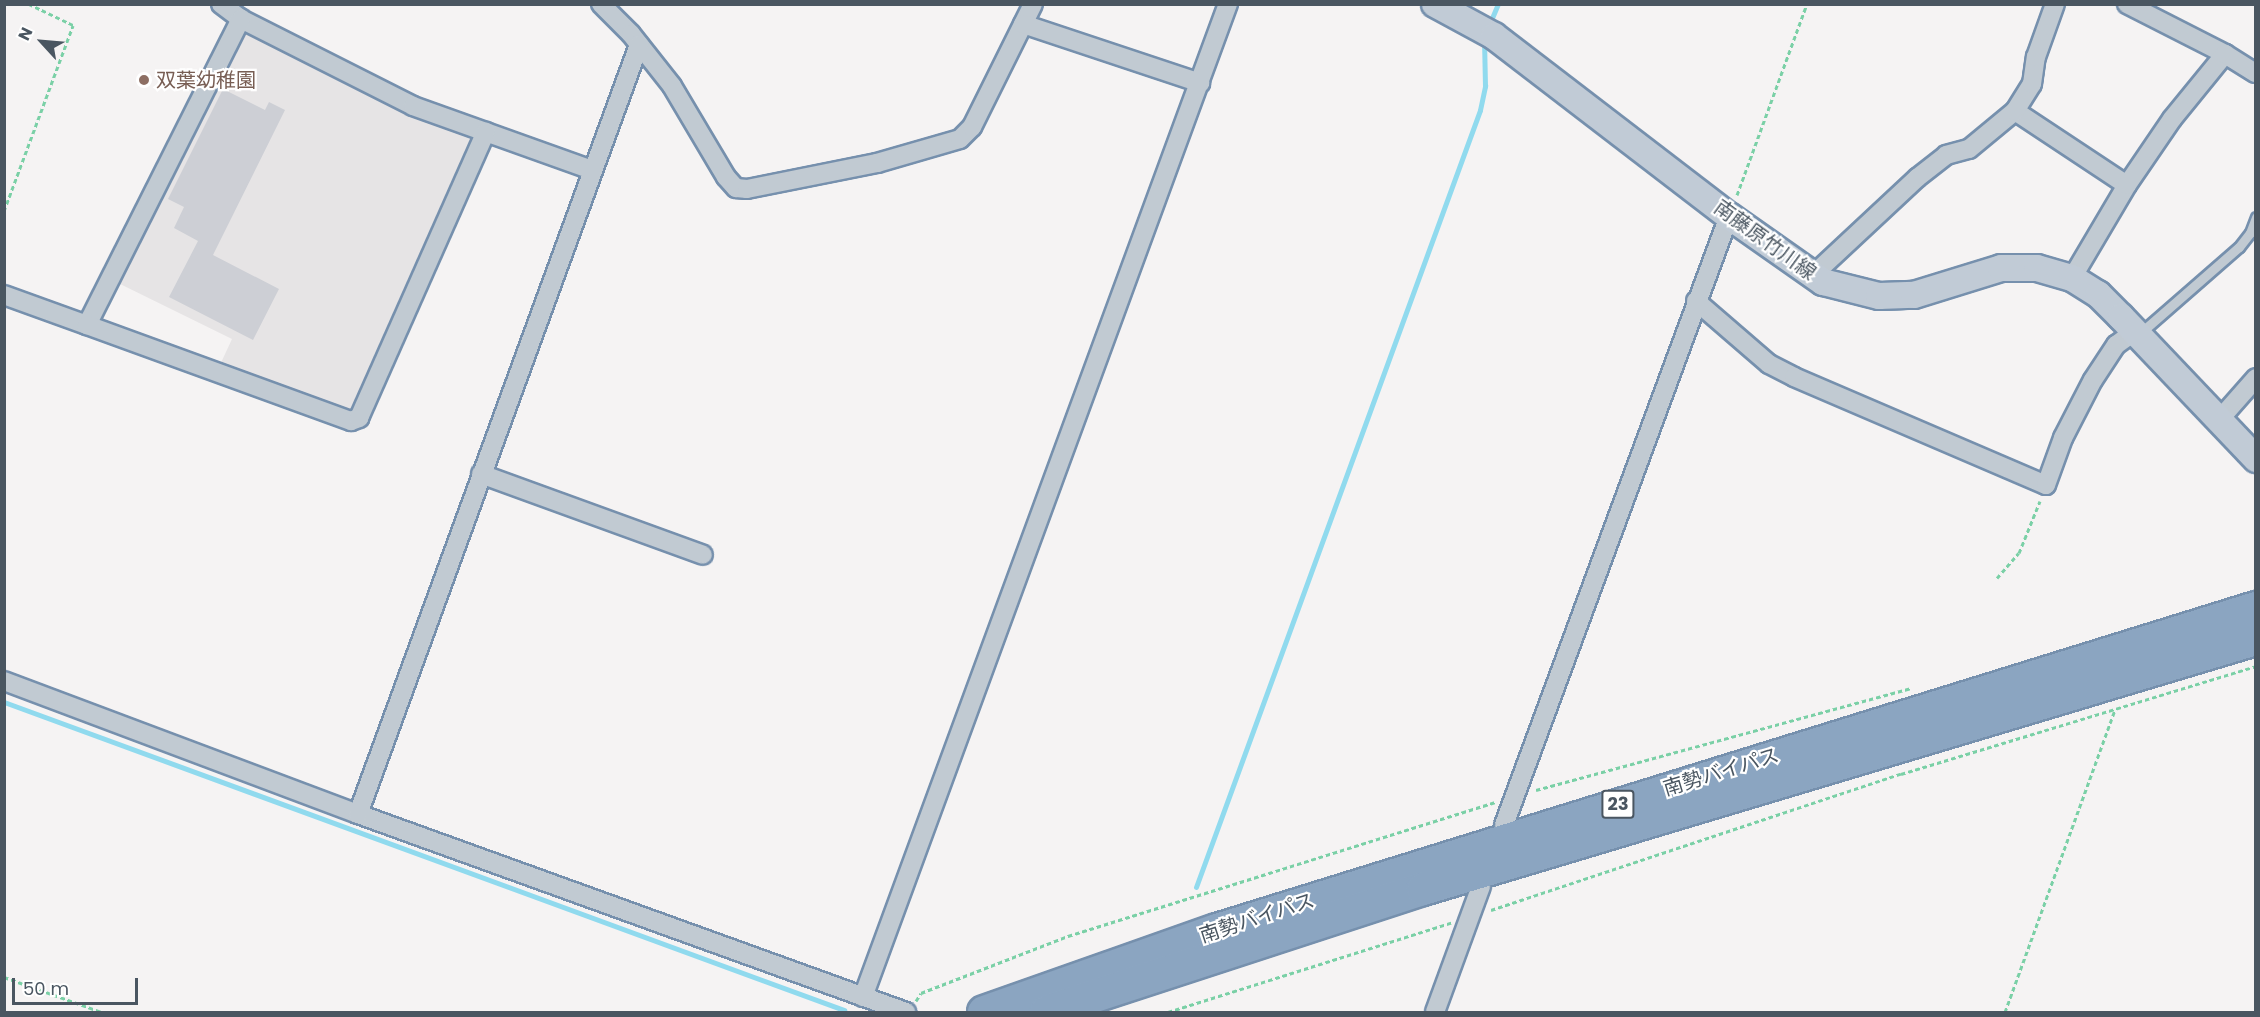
<!DOCTYPE html>
<meta charset="utf-8">
<style>
body{margin:0}
#map{position:relative;width:2260px;height:1017px;overflow:hidden;background:#f5f3f3;font-family:Poppins,"Noto Sans JP",sans-serif}
div>[style]{position:absolute}
.education>*{inset:0;background:#e6e4e5}
.stream>*{height:5px;margin:-2.5px;padding:0 2.5px;transform-origin:2.5px;border-radius:2.5px;background:#90daee}
.building>*{inset:0;background:#cdcfd5}
.path>*{height:3px;margin-top:-1.5px;transform-origin:0;background:repeating-linear-gradient(90deg,#7ad0a6 0 4.5px,transparent 0 7.5px)}
.roads{filter:drop-shadow(2px 0 #7690ad) drop-shadow(-2px 0 #7690ad) drop-shadow(0 2px #7690ad) drop-shadow(0 -2px #7690ad)}
.lane>*{height:9px;margin:-4.5px;padding:0 4.5px;transform-origin:4.5px;border-radius:4.5px;background:#c1cad2}
.street>*{height:18px;margin:-9px;padding:0 9px;transform-origin:9px;border-radius:9px;background:#c1cad2}
.secondary>*{height:26px;margin:-13px;padding:0 13px;transform-origin:13px;border-radius:13px;background:#c1cbd6}
.highway>*{height:32px;margin:-16px;padding:0 16px;transform-origin:16px;border-radius:16px;background:#8ba5c1}
.dots>*{width:16px;height:16px;translate:-50% -50%;box-sizing:border-box;border:3px solid #fff;border-radius:50%}
span{translate:-50% -50%;white-space:nowrap;text-align:center;line-height:1.15;-webkit-text-stroke:4.5px #fff;paint-order:stroke}
.shield-label span{padding:2px 4px;background:#fff;border:2px solid;border-radius:4px;-webkit-text-stroke-width:0}
.shield-label{font-size:18px;color:#4a5661;font-weight:700}
.education-label{font-size:20px;color:#785e54}
.left{translate:0 -50%;text-align:left}
.street-label{font-size:20px;color:#4a5661}
.frame{position:absolute;inset:0;border:6px solid #4a5661;pointer-events:none}
.north{position:absolute;left:12px;top:12px;width:60px;height:60px;-webkit-text-stroke:4px #fff;paint-order:stroke;rotate:296deg;font-size:16px;font-weight:700;line-height:24px;text-align:center;color:#4a5661}
.north::after{content:'';display:block;margin:auto;width:21px;height:27px;background:#4a5661;clip-path:polygon(50% 0,100% 100%,50% 72%,0 100%)}
.scale{position:absolute;left:12px;top:978px;width:126px;height:27px;box-sizing:border-box;border:3px solid #4a5661;border-top:0;padding-left:8px;font-size:18px;line-height:21px;white-space:nowrap;color:#4a5661;-webkit-text-stroke:4px #fff;paint-order:stroke}
</style>
<div id="map">
<div class="education">
<div style="clip-path:polygon(244px 30px,471px 136px,473px 141px,358px 412px,349px 416px,219px 367px,232px 339px,116px 282px)"></div>
</div>
<div class="stream">
<div style="left:1489px;top:25px;width:23px;rotate:-67deg"></div>
<div style="left:4px;top:702px;width:895px;rotate:20.14deg"></div>
<div style="left:1196px;top:887px;width:827px;rotate:-69.92deg"></div>
<div style="left:1480px;top:110px;width:25px;rotate:-78deg"></div>
<div style="left:1485px;top:86px;width:46px;rotate:-91.2deg"></div>
</div>
<div class="building">
<div style="clip-path:polygon(223px 89px,265px 110px,269px 102px,285px 110px,213px 255px,279px 289px,253px 340px,169px 297px,198px 241px,174px 228px,184px 207px,168px 199px)"></div>
</div>
<div class="path">
<div style="left:1737px;top:195px;width:203px;rotate:-69.9deg"></div>
<div style="left:4px;top:211px;width:198px;rotate:-69.6deg"></div>
<div style="left:73px;top:25px;width:49px;rotate:-154.5deg"></div>
<div style="left:1997px;top:578px;width:33px;rotate:-49deg"></div>
<div style="left:2019px;top:553px;width:56px;rotate:-68deg"></div>
<div style="left:1536px;top:790px;width:389px;rotate:-15.2deg"></div>
<div style="left:1491px;top:910px;width:432px;rotate:-18.4deg"></div>
<div style="left:1901px;top:774px;width:371px;rotate:-16.9deg"></div>
<div style="left:4px;top:977px;width:104px;rotate:19.7deg"></div>
<div style="left:916px;top:1001px;width:9px;rotate:-58deg"></div>
<div style="left:921px;top:993px;width:158px;rotate:-21.2deg"></div>
<div style="left:1068px;top:936px;width:448px;rotate:-17.4deg"></div>
<div style="left:1168px;top:1012px;width:297px;rotate:-17.5deg"></div>
<div style="left:2005px;top:1012px;width:321px;rotate:-70deg"></div>
</div>
<div class="roads">
<div class="lane">
<div style="left:2137px;top:331px;width:9px;rotate:-18deg"></div>
<div style="left:2146px;top:328px;width:123px;rotate:-41.1deg"></div>
<div style="left:2239px;top:247px;width:18px;rotate:-52deg"></div>
<div style="left:2250px;top:233px;width:17px;rotate:-69deg"></div>
</div>
<div class="street">
<div style="left:221px;top:4px;width:25px;rotate:37deg"></div>
<div style="left:241px;top:19px;width:193px;rotate:26.8deg"></div>
<div style="left:413px;top:106px;width:190px;rotate:19.7deg"></div>
<div style="left:601px;top:4px;width:42px;rotate:45deg"></div>
<div style="left:631px;top:34px;width:66px;rotate:51.7deg"></div>
<div style="left:672px;top:86px;width:106px;rotate:59.3deg"></div>
<div style="left:726px;top:177px;width:15px;rotate:48deg"></div>
<div style="left:736px;top:188px;width:11px;rotate:5deg"></div>
<div style="left:747px;top:189px;width:133px;rotate:-11.3deg"></div>
<div style="left:877px;top:163px;width:86px;rotate:-16.1deg"></div>
<div style="left:960px;top:139px;width:17px;rotate:-45deg"></div>
<div style="left:972px;top:127px;width:137px;rotate:-63.6deg"></div>
<div style="left:2127px;top:4px;width:110px;rotate:27deg"></div>
<div style="left:1023px;top:24px;width:187px;rotate:18.4deg"></div>
<div style="left:2015px;top:111px;width:134px;rotate:33.5deg"></div>
<div style="left:1812px;top:276px;width:144px;rotate:-43deg"></div>
<div style="left:1917px;top:178px;width:37px;rotate:-38deg"></div>
<div style="left:1946px;top:155px;width:24px;rotate:-15deg"></div>
<div style="left:1969px;top:149px;width:60px;rotate:-39.6deg"></div>
<div style="left:2015px;top:111px;width:32px;rotate:-58deg"></div>
<div style="left:2032px;top:84px;width:27px;rotate:-82deg"></div>
<div style="left:2036px;top:57px;width:56px;rotate:-70.3deg"></div>
<div style="left:2072px;top:278px;width:108px;rotate:-59.4deg"></div>
<div style="left:2127px;top:185px;width:80px;rotate:-55.7deg"></div>
<div style="left:2172px;top:119px;width:84px;rotate:-50.8deg"></div>
<div style="left:2225px;top:54px;width:36px;rotate:32deg"></div>
<div style="left:4px;top:295px;width:88px;rotate:19.9deg"></div>
<div style="left:87px;top:325px;width:343px;rotate:-63.3deg"></div>
<div style="left:1696px;top:301px;width:96px;rotate:40.8deg"></div>
<div style="left:1769px;top:364px;width:28px;rotate:27deg"></div>
<div style="left:1794px;top:377px;width:274px;rotate:23.2deg"></div>
<div style="left:2046px;top:485px;width:50px;rotate:-70.1deg"></div>
<div style="left:2063px;top:438px;width:65px;rotate:-62.7deg"></div>
<div style="left:2093px;top:380px;width:42px;rotate:-56.7deg"></div>
<div style="left:2116px;top:345px;width:24px;rotate:-36deg"></div>
<div style="left:87px;top:325px;width:281px;rotate:20deg"></div>
<div style="left:351px;top:421px;width:9px;rotate:-21deg"></div>
<div style="left:359px;top:418px;width:313px;rotate:-66.1deg"></div>
<div style="left:2219px;top:420px;width:56px;rotate:-48.6deg"></div>
<div style="left:481px;top:474px;width:236px;rotate:20deg"></div>
<div style="left:4px;top:681px;width:378px;rotate:20.6deg"></div>
<div style="left:358px;top:814px;width:583px;rotate:19.87deg"></div>
<div style="left:358px;top:814px;width:819px;rotate:-69.93deg"></div>
<div style="left:1504px;top:825px;width:649px;rotate:-69.72deg"></div>
<div style="left:863px;top:997px;width:1058px;rotate:-69.82deg"></div>
<div style="left:1435px;top:1012px;width:134px;rotate:-69.9deg"></div>
</div>
<div class="secondary">
<div style="left:1435px;top:4px;width:67px;rotate:28.5deg"></div>
<div style="left:1494px;top:36px;width:296px;rotate:37.5deg"></div>
<div style="left:1729px;top:216px;width:115px;rotate:35.1deg"></div>
<div style="left:1823px;top:282px;width:58px;rotate:14deg"></div>
<div style="left:1879px;top:296px;width:35px;rotate:-2deg"></div>
<div style="left:1914px;top:295px;width:91px;rotate:-17.2deg"></div>
<div style="left:2001px;top:268px;width:36px"></div>
<div style="left:2037px;top:268px;width:36px;rotate:16deg"></div>
<div style="left:2072px;top:278px;width:31px;rotate:32deg"></div>
<div style="left:2098px;top:294px;width:33px;rotate:45deg"></div>
<div style="left:2121px;top:317px;width:196px;rotate:46.4deg"></div>
</div>
<div class="highway">
<div style="left:984px;top:1012px;width:247px;rotate:-19.4deg"></div>
<div style="left:1217px;top:930px;width:1088px;rotate:-17.22deg"></div>
<div style="left:1046px;top:1012px;width:397px;rotate:-18.1deg"></div>
<div style="left:1423px;top:889px;width:870px;rotate:-16.71deg"></div>
</div>
</div>
<div class="dots">
<div style="left:144px;top:80px;background:#8d6e63"></div>
</div>
<div class="shield-label">
<span style="left:1618px;top:804px">23</span>
</div>
<div class="education-label">
<span class="left" style="left:156px;top:80px">双葉幼稚園</span>
</div>
<div class="street-label">
<span style="left:1765px;top:240px;rotate:36deg">南藤原竹川線</span>
<span style="left:1721px;top:772px;rotate:-17deg">南勢バイパス</span>
<span style="left:1257px;top:918px;rotate:-18deg">南勢バイパス</span>
</div>
<div class="frame"></div>
<div class="north">N</div>
<div class="scale">50 m</div>
</div>
